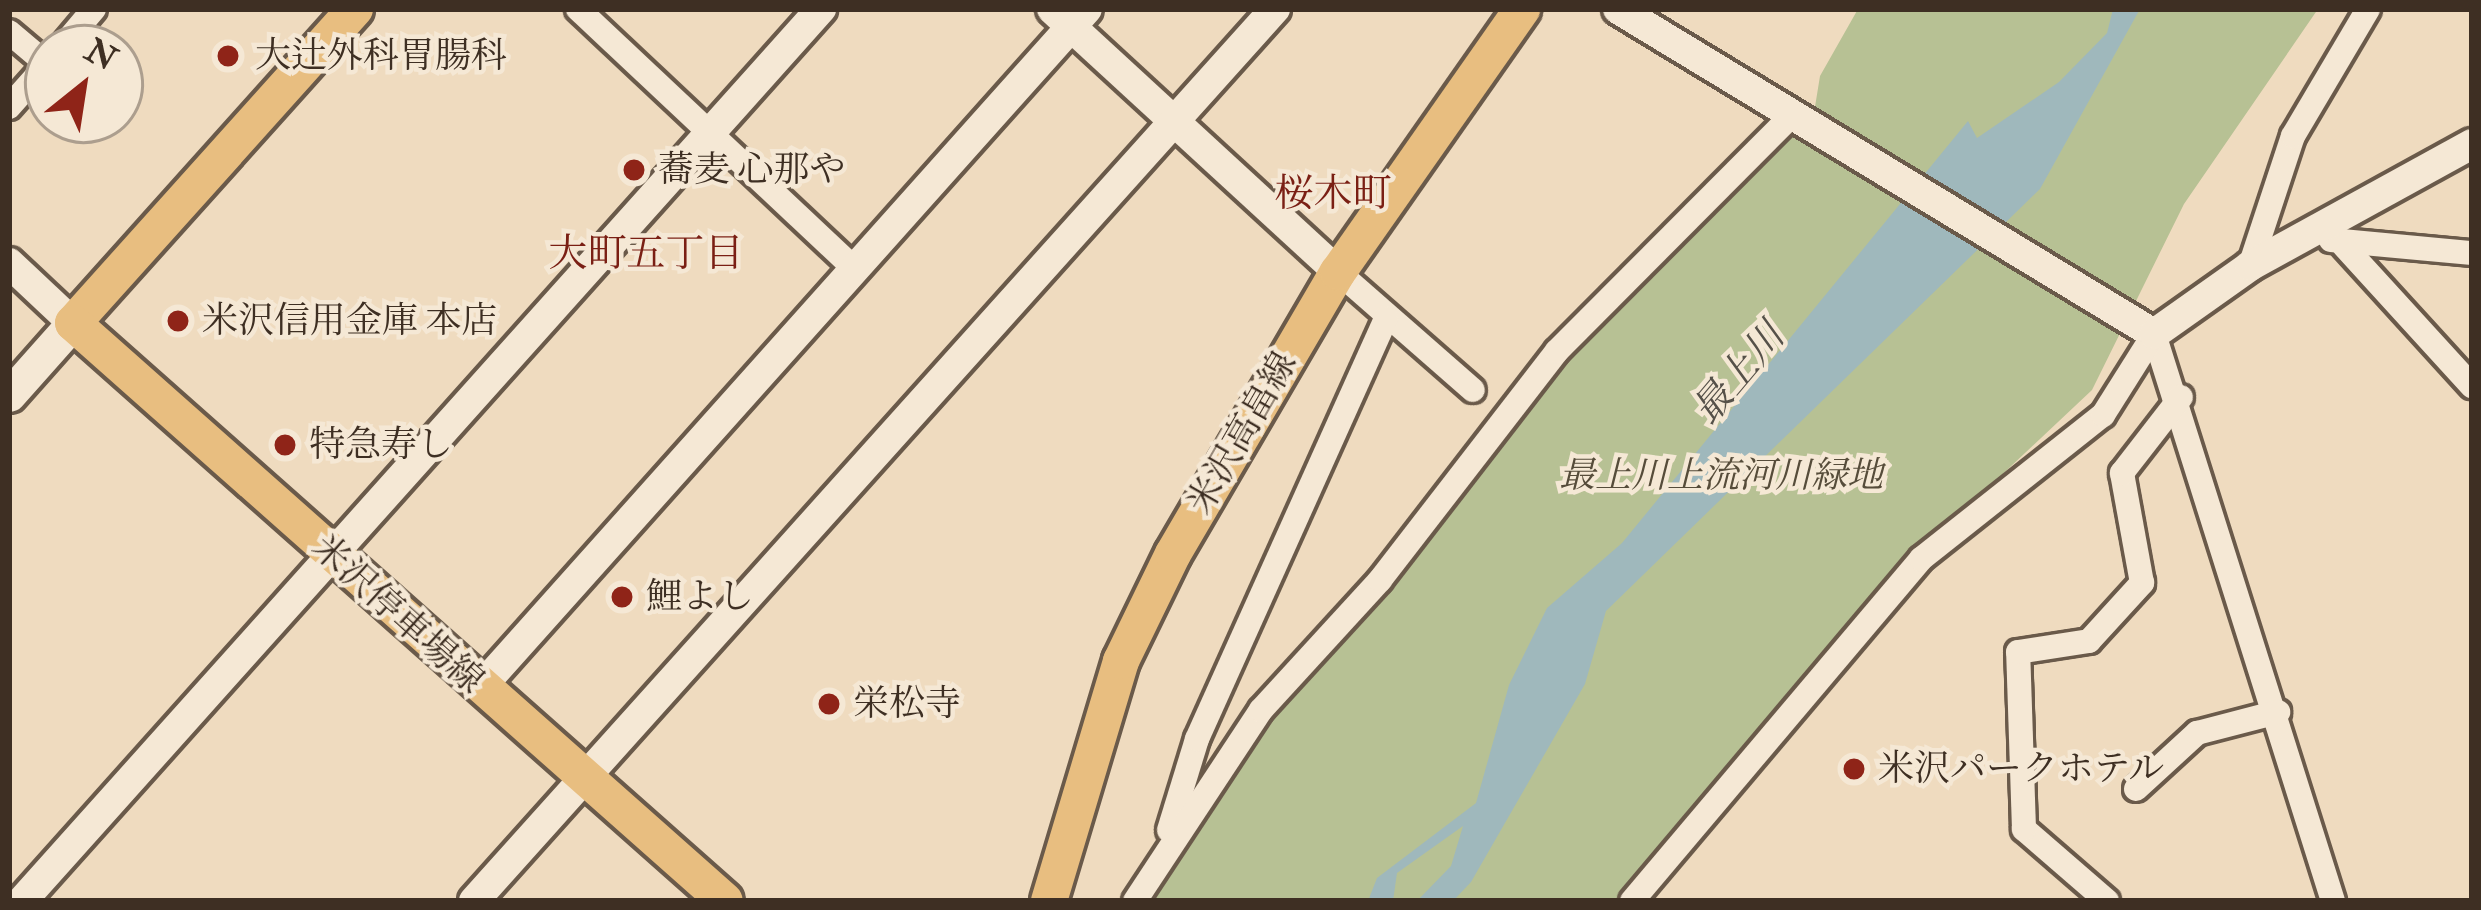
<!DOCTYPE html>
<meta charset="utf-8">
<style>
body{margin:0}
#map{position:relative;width:2481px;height:910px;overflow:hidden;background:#efdbbf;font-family:"IM FELL Double Pica","Noto Serif JP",serif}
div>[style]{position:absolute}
.green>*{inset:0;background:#b7c194}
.water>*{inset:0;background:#9fb8bc}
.roads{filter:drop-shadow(3px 0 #6a5a4a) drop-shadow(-3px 0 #6a5a4a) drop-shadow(0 3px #6a5a4a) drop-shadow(0 -3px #6a5a4a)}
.minor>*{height:24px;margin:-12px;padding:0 12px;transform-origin:12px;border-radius:12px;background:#f5e8d5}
.tertiary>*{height:30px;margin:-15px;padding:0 15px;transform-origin:15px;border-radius:15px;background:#f5e8d5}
.secondary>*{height:33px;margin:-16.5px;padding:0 16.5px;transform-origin:16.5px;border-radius:16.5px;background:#f5e8d5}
.primary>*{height:36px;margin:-18px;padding:0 18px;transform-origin:18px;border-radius:18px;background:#e8be80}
.dots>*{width:33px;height:33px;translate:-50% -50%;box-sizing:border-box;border:6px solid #f5e8d5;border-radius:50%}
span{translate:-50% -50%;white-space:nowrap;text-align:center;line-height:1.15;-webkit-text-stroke:9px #f5e8d5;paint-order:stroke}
.poi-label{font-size:36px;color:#3e2f23}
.left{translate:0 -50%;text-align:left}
.street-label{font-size:36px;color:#3e2f23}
.park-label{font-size:36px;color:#564c3a;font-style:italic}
.neighbourhood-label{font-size:39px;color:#7a1f14}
.water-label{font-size:39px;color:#565149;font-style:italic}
.frame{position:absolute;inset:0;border:12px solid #3e2f23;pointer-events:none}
.north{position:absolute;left:24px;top:24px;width:120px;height:120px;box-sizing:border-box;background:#f5e8d5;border:3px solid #ac9e8e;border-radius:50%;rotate:30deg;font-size:33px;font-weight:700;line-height:48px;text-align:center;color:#3e2f23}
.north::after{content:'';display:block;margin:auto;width:42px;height:54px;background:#8f2418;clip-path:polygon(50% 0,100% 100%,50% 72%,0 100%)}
</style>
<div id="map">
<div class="green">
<div style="clip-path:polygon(1858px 9px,2318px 9px,2184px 204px,2092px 390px,1955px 519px,1626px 901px,1147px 901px,1267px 717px,1587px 326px,1814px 113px,1820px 76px)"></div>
</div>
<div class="water">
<div style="clip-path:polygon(2113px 9px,2140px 9px,2040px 189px,1606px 611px,1585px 684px,1471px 882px,1453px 901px,1417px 901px,1451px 866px,1463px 826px,1397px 873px,1393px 901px,1368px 901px,1377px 878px,1476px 803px,1509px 685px,1547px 608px,1622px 543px,1968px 121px,1977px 138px,2059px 82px,2107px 33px)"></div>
</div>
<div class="roads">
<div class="minor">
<div style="left:578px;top:9px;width:378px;rotate:43.2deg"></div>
<div style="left:9px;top:32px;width:50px;rotate:40.1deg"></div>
<div style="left:61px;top:48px;width:51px;rotate:-49.8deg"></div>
<div style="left:9px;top:107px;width:59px;rotate:-48.4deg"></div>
<div style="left:2331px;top:240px;width:142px;rotate:5.3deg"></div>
<div style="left:2344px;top:246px;width:190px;rotate:47.6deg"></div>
<div style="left:2250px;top:266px;width:137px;rotate:-71.7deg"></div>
<div style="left:2293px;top:136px;width:147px;rotate:-59.4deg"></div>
<div style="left:1338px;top:272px;width:179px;rotate:41.2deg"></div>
<div style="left:2154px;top:334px;width:595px;rotate:72.48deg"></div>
<div style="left:2136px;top:789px;width:83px;rotate:-42.6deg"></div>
<div style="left:2197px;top:733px;width:84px;rotate:-14.5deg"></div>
<div style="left:1169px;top:830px;width:95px;rotate:-72.9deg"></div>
<div style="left:1197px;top:739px;width:461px;rotate:-65.8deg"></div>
<div style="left:1135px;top:901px;width:229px;rotate:-56.6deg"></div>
<div style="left:1261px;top:710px;width:176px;rotate:-47.5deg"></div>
<div style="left:1380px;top:580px;width:289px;rotate:-52.3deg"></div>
<div style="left:1557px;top:351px;width:333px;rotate:-45.1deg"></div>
<div style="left:1632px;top:901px;width:448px;rotate:-49.8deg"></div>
<div style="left:1921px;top:559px;width:232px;rotate:-38.4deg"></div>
<div style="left:2103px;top:415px;width:96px;rotate:-57.8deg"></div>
<div style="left:2107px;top:901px;width:110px;rotate:-139.1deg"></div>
<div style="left:2024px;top:829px;width:177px;rotate:-91.9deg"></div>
<div style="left:2018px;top:652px;width:72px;rotate:-8.8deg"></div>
<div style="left:2089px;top:641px;width:79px;rotate:-47.6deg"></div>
<div style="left:2142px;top:583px;width:112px;rotate:-100.3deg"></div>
<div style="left:2122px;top:473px;width:96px;rotate:-52.2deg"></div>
</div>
<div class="tertiary">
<div style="left:1052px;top:9px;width:389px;rotate:42.6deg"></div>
<div style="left:1618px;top:9px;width:627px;rotate:31.23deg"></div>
<div style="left:2154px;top:334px;width:118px;rotate:-35.3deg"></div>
<div style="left:2250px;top:266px;width:253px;rotate:-28.8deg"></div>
<div style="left:9px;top:263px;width:88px;rotate:43.2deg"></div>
<div style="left:481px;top:687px;width:909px;rotate:-48.21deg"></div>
<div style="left:22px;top:901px;width:1198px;rotate:-48.15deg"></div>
<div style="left:474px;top:901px;width:1199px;rotate:-48.08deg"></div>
</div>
<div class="secondary">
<div style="left:9px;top:395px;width:96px;rotate:-48.4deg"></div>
</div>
<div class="primary">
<div style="left:355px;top:9px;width:422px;rotate:131.9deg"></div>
<div style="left:73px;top:323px;width:871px;rotate:41.56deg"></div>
<div style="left:1049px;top:901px;width:251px;rotate:-73.3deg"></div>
<div style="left:1121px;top:661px;width:119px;rotate:-64.1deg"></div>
<div style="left:1173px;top:554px;width:327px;rotate:-59.7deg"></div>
<div style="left:1338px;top:272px;width:321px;rotate:-55deg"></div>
</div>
</div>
<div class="dots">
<div style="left:228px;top:56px;background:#8f2418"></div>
<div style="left:634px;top:170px;background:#8f2418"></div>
<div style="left:178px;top:321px;background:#8f2418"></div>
<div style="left:285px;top:445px;background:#8f2418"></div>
<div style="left:622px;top:597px;background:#8f2418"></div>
<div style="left:829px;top:704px;background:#8f2418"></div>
<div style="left:1854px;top:769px;background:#8f2418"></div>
</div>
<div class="poi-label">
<span class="left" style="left:255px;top:56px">大辻外科胃腸科</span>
<span class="left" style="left:658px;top:170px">蕎麦 心那や</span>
<span class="left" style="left:202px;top:321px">米沢信用金庫 本店</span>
<span class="left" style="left:309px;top:445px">特急寿し</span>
<span class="left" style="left:646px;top:597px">鯉よし</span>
<span class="left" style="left:853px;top:704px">栄松寺</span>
<span class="left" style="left:1878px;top:769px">米沢パークホテル</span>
</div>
<div class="street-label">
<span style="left:1242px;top:433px;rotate:-60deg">米沢高畠線</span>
<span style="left:398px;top:614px;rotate:42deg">米沢停車場線</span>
</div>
<div class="park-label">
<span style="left:1721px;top:476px">最上川上流河川緑地</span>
</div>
<div class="neighbourhood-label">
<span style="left:1333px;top:194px">桜木町</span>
<span style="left:646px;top:254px">大町五丁目</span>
</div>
<div class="water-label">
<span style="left:1739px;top:374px;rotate:-50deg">最上川</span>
</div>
<div class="frame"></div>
<div class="north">N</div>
</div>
